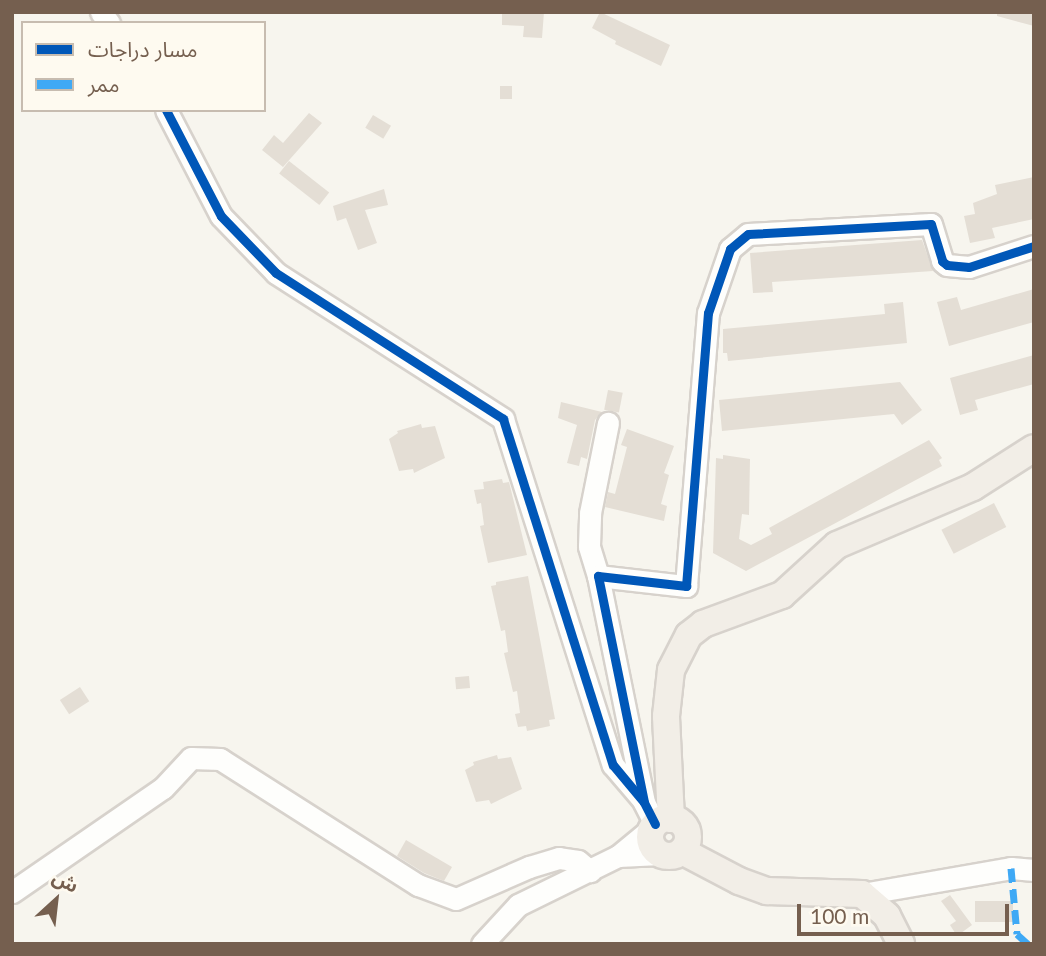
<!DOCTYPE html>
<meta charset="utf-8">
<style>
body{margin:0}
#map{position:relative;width:1046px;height:956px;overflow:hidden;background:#f7f5ee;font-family:Lato,"Noto Sans Arabic",sans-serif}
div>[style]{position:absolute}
.building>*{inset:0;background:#e4ded5;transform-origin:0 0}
.roads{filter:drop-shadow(2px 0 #d7d2cc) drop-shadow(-2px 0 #d7d2cc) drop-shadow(0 2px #d7d2cc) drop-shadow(0 -2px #d7d2cc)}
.minor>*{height:21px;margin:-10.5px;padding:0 10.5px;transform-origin:10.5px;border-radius:10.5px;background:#fefefc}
.major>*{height:26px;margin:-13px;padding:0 13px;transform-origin:13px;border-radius:13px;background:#f2eee7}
.major>.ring{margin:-13px;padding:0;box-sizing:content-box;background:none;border:26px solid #f2eee7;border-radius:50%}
.quiet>*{height:7px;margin-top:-3.5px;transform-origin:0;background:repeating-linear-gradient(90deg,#3fa9f5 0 14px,transparent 0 21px)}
.cycleway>*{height:9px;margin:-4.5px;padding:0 4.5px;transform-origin:4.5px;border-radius:4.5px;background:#0057b8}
span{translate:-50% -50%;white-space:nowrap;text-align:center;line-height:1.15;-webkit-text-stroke:5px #fefaf0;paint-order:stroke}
.frame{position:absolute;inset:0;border:14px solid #755f4f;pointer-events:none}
.legend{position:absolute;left:21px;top:21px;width:245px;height:91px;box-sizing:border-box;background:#fefaf0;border:2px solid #c7bcb0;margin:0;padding:9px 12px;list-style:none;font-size:21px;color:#755f4f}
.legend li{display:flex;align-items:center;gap:14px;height:35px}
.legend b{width:35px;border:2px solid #c7bcb0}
.north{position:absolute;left:21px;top:865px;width:70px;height:70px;-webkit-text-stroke:5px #fefaf0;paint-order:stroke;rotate:27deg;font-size:19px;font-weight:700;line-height:28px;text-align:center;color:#755f4f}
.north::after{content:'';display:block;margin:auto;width:24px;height:32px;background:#755f4f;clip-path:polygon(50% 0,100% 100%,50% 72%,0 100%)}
.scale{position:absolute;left:797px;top:904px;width:212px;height:32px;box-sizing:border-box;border:4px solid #755f4f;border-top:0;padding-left:9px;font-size:21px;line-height:24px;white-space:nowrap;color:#755f4f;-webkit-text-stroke:5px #fefaf0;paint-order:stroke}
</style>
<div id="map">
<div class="building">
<div style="clip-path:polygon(502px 12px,544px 12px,542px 38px,523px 37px,524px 26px,502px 25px)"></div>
<div style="clip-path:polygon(600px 12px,670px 45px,661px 66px,615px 44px,616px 41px,592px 28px)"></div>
<div style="clip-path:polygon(997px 12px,1034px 12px,1034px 26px,997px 16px)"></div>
<div style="left:500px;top:86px;width:12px;height:13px"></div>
<div style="clip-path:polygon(309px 113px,322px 123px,283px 167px,262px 150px,274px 135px,283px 143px)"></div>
<div style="left:373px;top:115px;width:21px;height:15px;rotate:31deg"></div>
<div style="left:289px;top:161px;width:51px;height:16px;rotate:38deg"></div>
<div style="clip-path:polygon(1034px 177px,1034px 219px,992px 228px,995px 238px,970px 243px,964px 216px,975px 214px,973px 203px,997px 194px,995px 185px)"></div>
<div style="clip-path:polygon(384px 189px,388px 205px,365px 210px,377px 243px,358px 250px,346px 218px,337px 221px,333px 206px)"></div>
<div style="clip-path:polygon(922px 240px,933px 271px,772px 282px,773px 292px,753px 293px,750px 253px)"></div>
<div style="clip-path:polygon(1034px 289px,1034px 322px,949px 346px,937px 302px,957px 297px,961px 310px)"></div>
<div style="clip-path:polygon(903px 302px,907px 343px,728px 361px,727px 353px,723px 353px,723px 329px,885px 314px,884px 304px)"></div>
<div style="clip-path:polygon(1034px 355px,1034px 384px,975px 400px,978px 410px,960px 415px,950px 378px)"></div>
<div style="clip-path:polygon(900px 382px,922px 410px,902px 425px,894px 414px,722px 431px,719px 400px)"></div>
<div style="left:608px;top:390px;width:15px;height:20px;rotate:11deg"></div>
<div style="clip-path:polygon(561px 402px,602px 412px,595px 420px,587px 459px,581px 457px,579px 466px,567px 463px,577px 425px,558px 418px)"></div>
<div style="clip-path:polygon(421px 424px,422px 428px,435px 426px,445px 458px,414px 473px,413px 469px,399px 471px,389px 439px,398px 433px,397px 431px)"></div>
<div style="clip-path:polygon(627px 429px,674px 446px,664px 473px,669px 475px,661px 504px,667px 506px,664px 521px,605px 507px,608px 492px,615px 494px,627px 447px,621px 445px)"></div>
<div style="clip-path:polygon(929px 440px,942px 458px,939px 460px,942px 466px,746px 571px,713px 553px,716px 458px,723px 459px,723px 455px,750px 459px,749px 515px,742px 514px,739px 539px,751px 545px,772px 534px,769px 528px)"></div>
<div style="clip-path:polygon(502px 479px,503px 483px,509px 482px,527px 555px,488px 563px,480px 526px,484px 525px,481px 503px,477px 504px,474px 490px,484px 489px,483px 482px)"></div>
<div style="left:994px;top:503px;width:27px;height:59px;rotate:63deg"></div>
<div style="clip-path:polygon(528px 576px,555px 719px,549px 720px,550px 726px,527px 731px,526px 726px,518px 727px,515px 714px,520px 713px,517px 691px,513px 692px,504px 653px,508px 652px,505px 630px,501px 631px,491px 586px,496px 585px,496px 582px)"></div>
<div style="left:469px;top:676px;width:12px;height:14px;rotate:85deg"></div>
<div style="left:80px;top:687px;width:17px;height:24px;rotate:57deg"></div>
<div style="clip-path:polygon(497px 755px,498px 759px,511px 757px,522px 789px,491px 804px,489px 800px,476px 802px,465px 770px,474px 765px,473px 762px)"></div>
<div style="clip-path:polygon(406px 840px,452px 867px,444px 881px,424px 873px,397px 856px)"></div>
<div style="clip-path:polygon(950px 895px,972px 925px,957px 936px,950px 925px,956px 921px,941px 901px)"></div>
<div style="left:975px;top:901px;width:38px;height:21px"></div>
</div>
<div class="roads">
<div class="minor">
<div style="left:101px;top:12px;width:14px;rotate:54deg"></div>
<div style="left:166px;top:110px;width:119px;rotate:62.6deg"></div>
<div style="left:221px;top:216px;width:79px;rotate:46deg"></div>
<div style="left:276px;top:273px;width:270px;rotate:32.7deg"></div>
<div style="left:503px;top:419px;width:363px;rotate:72.4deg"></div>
<div style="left:613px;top:765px;width:45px;rotate:49.5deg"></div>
<div style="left:598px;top:576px;width:31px;rotate:-107deg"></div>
<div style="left:589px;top:546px;width:33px;rotate:-88deg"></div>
<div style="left:590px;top:513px;width:92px;rotate:-78.7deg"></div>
<div style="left:655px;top:824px;width:25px;rotate:-117deg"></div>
<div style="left:644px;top:802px;width:231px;rotate:-101.5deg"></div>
<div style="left:598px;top:576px;width:89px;rotate:6.5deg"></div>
<div style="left:686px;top:586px;width:274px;rotate:-85.4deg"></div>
<div style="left:708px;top:313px;width:68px;rotate:-71deg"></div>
<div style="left:730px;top:249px;width:23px;rotate:-40deg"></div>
<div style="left:748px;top:234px;width:183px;rotate:-3.1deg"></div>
<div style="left:931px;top:224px;width:39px;rotate:73deg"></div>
<div style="left:942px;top:261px;width:6px;rotate:39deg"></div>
<div style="left:947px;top:265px;width:22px;rotate:5deg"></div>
<div style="left:969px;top:267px;width:68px;rotate:-17.9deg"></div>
<div style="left:618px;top:856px;width:42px;rotate:-2.7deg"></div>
<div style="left:12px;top:892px;width:183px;rotate:-34.6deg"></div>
<div style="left:163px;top:788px;width:41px;rotate:-47deg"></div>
<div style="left:191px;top:758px;width:29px;rotate:2deg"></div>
<div style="left:220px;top:759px;width:235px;rotate:32.5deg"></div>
<div style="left:418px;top:885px;width:40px;rotate:20.2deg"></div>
<div style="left:456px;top:899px;width:80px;rotate:-23.7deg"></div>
<div style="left:529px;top:867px;width:31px;rotate:-17deg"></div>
<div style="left:559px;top:858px;width:19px;rotate:9deg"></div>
<div style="left:578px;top:861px;width:16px;rotate:40deg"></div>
<div style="left:862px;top:894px;width:151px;rotate:-9.9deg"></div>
<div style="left:1011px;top:868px;width:23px;rotate:5deg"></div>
<div style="left:482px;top:944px;width:53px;rotate:-47.3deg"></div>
<div style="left:518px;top:905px;width:111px;rotate:-26.1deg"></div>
<div style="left:618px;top:856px;width:44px;rotate:-39.5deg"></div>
</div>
<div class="major">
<div class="ring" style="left:650px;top:818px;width:12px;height:12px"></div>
<div style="left:671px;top:819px;width:103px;rotate:-92.8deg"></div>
<div style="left:666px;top:716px;width:46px;rotate:-83.8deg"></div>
<div style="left:671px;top:670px;width:39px;rotate:-63deg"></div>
<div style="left:689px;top:635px;width:18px;rotate:-38deg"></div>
<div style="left:703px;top:624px;width:84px;rotate:-20.2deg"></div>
<div style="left:782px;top:595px;width:74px;rotate:-42.3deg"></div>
<div style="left:837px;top:545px;width:148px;rotate:-23.1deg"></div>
<div style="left:973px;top:487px;width:72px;rotate:-32.6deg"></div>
<div style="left:682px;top:851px;width:64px;rotate:27.8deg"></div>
<div style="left:739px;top:881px;width:30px;rotate:20deg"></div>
<div style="left:767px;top:891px;width:95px;rotate:1.8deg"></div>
<div style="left:862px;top:894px;width:33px;rotate:41deg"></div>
<div style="left:887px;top:916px;width:31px;rotate:63deg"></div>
</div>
</div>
<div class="quiet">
<div style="left:1011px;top:868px;width:66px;rotate:84.8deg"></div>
<div style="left:1017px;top:934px;width:15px;rotate:42deg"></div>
</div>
<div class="cycleway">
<div style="left:166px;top:110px;width:119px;rotate:62.6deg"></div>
<div style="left:221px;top:216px;width:79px;rotate:46deg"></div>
<div style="left:276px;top:273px;width:270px;rotate:32.7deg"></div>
<div style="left:503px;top:419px;width:363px;rotate:72.4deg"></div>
<div style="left:613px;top:765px;width:47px;rotate:50.2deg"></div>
<div style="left:655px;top:824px;width:25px;rotate:-117deg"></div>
<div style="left:644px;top:802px;width:231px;rotate:-101.5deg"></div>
<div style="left:598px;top:576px;width:89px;rotate:6.5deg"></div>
<div style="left:686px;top:586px;width:274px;rotate:-85.4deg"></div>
<div style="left:708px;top:313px;width:68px;rotate:-71deg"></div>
<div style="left:730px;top:249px;width:23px;rotate:-40deg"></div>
<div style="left:748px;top:234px;width:183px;rotate:-3.1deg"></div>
<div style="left:931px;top:224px;width:39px;rotate:73deg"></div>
<div style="left:942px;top:261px;width:6px;rotate:39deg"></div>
<div style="left:947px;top:265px;width:22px;rotate:5deg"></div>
<div style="left:969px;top:267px;width:68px;rotate:-17.9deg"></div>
</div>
<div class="frame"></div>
<ul class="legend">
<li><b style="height:9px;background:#0057b8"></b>مسار دراجات</li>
<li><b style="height:9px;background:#3fa9f5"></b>ممر</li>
</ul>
<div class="north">ش</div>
<div class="scale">100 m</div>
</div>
